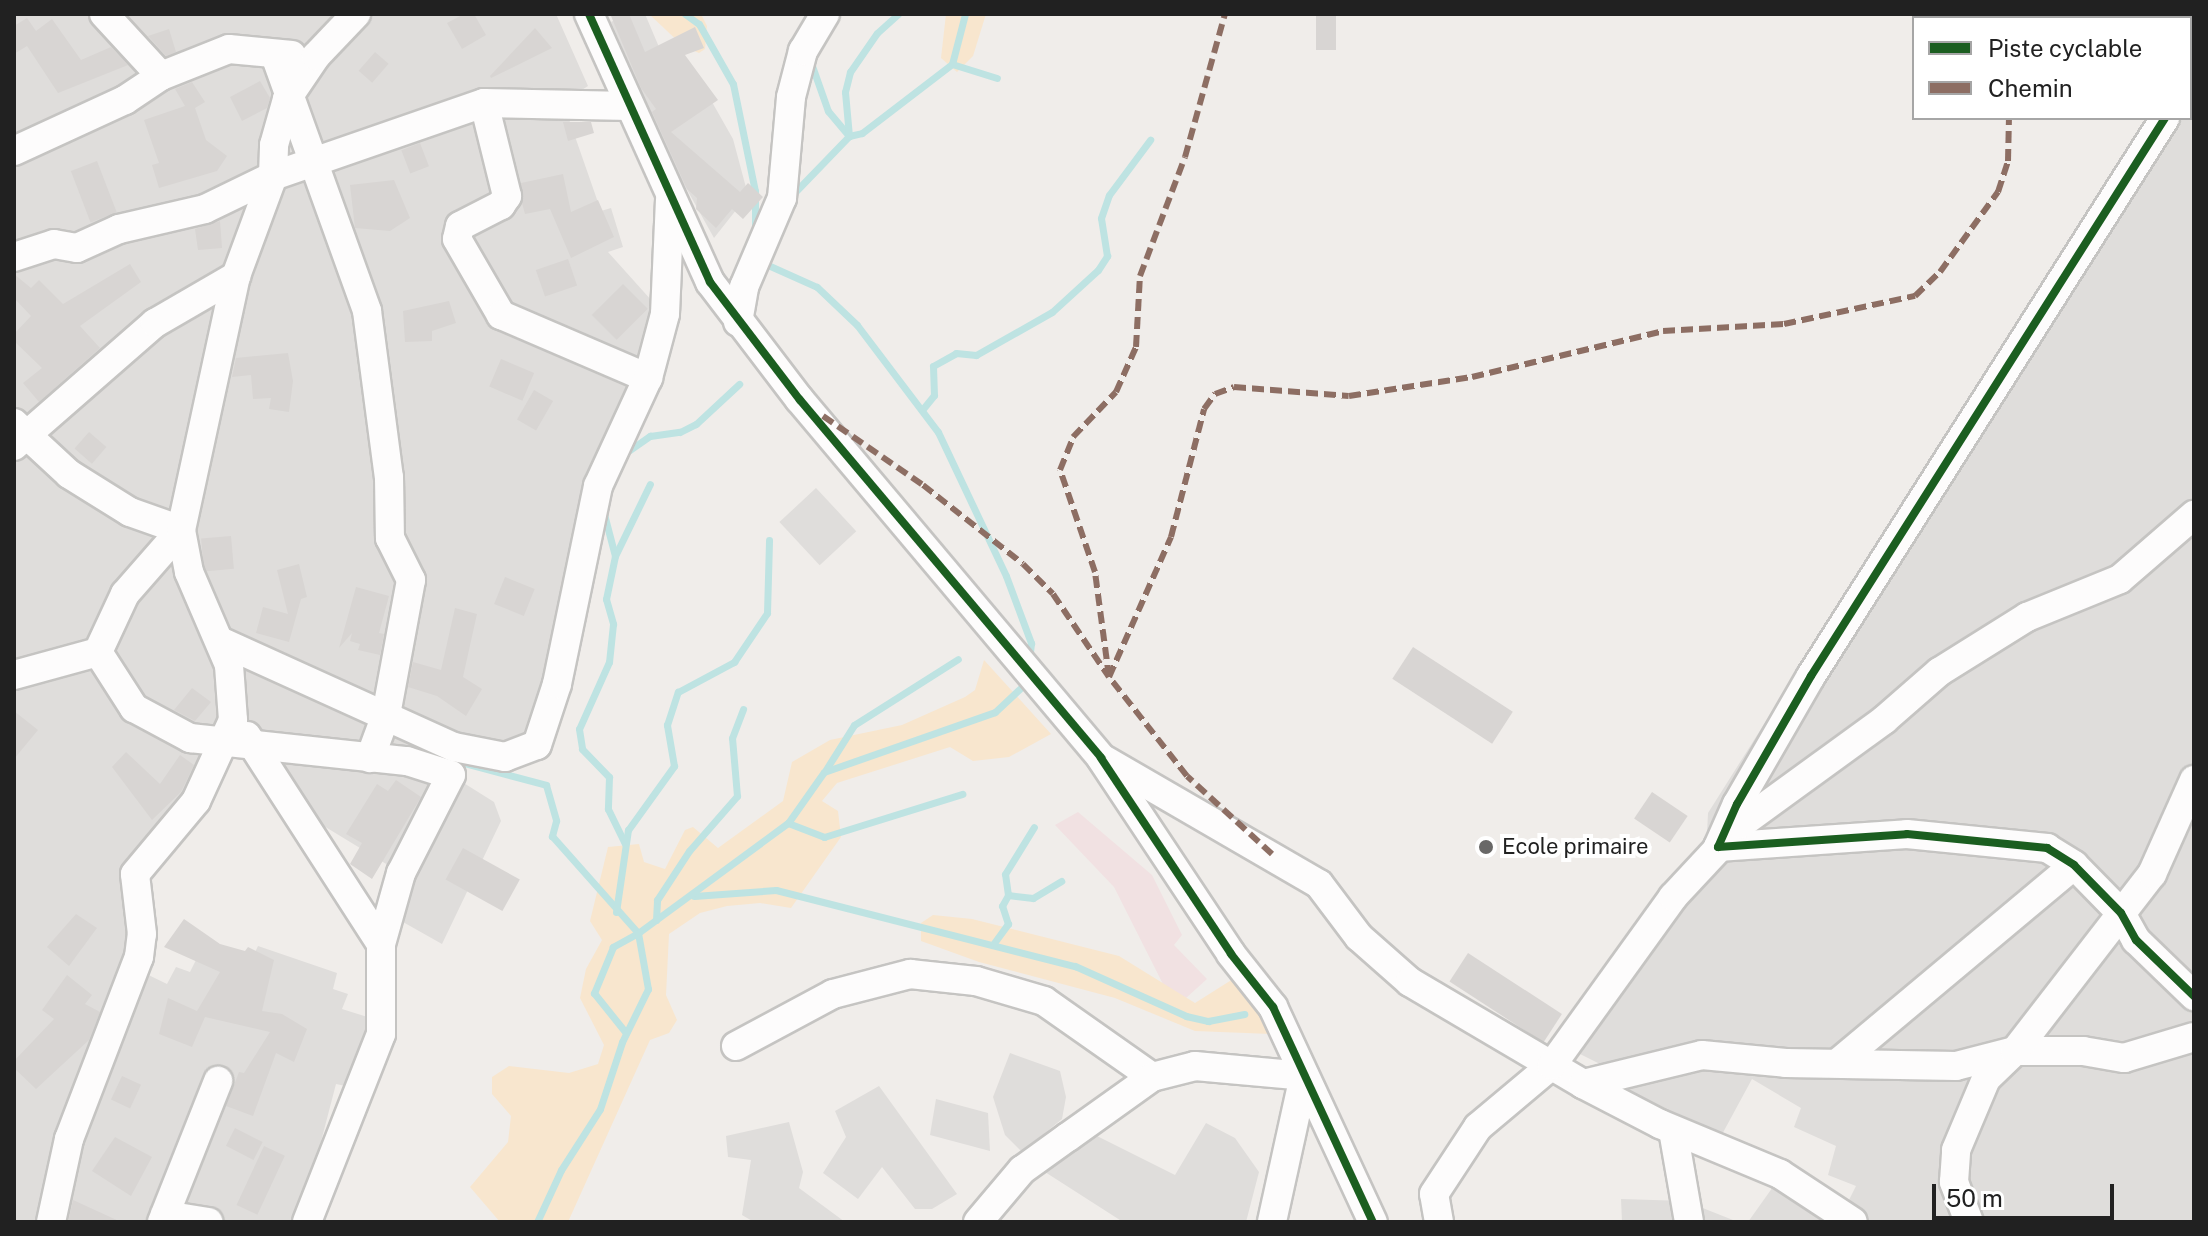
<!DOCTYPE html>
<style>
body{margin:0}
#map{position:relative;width:2208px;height:1236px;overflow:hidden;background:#f0edea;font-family:"Public Sans",sans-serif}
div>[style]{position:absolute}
.residential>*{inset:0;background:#dfdddb;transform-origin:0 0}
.commercial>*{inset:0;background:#f1e1e2}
.sand>*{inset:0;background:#f8e6ce}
.stream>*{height:7px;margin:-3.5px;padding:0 3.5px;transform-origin:3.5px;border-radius:3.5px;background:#bee3e2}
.building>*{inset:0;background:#d8d5d3;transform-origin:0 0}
.roads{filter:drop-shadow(2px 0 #c5c4c2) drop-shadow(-2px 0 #c5c4c2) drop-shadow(0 2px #c5c4c2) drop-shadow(0 -2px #c5c4c2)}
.street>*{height:28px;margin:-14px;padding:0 14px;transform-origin:14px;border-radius:14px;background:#fdfcfc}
.quiet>*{height:6px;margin-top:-3px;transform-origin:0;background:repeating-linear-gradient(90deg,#8d6e63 0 12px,transparent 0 18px)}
.cycleway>*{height:8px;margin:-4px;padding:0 4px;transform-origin:4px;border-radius:4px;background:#1b5e20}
.dots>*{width:22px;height:22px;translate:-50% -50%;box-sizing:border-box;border:4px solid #fff;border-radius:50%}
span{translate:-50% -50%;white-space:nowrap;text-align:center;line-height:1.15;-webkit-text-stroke:8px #fff;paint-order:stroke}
.poi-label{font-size:22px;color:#212121}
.left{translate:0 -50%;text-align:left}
.frame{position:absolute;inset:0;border:16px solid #212121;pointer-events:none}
.legend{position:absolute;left:1912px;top:16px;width:280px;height:104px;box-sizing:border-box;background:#fff;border:2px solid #a6a6a6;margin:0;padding:10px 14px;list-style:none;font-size:24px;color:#212121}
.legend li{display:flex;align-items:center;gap:16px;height:40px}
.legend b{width:40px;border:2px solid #a6a6a6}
.scale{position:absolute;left:1932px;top:1184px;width:182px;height:36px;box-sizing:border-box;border:4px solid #212121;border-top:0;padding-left:10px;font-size:24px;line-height:28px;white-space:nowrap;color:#212121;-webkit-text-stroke:6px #fff;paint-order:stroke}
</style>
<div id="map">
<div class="residential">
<div style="clip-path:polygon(14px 14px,556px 14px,588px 86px,563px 102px,601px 211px,611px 208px,623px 247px,608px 252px,661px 311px,546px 703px,524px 748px,457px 742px,451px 775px,494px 802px,501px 821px,442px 944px,387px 913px,401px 873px,314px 820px,267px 746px,225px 741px,135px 874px,134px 968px,167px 984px,176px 967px,190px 972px,200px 952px,246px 971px,258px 946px,337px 973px,333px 989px,348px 994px,342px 1009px,377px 1020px,350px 1087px,336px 1084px,300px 1222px,14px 1222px)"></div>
<div style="clip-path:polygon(627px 14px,645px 14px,673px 80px,695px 72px,733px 139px,748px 195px,714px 238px,675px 168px,611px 22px)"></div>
<div style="clip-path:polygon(2194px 41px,2194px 1222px,1748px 1222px,1780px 1177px,1842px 1214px,1856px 1186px,1828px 1175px,1836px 1146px,1794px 1127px,1801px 1108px,1752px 1079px,1713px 1151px,1610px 1098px,1620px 1074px,1578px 1053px,1706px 855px,1708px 813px,2146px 118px,2190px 118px)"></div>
<div style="left:816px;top:488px;width:59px;height:50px;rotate:47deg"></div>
<div style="clip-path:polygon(1010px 1053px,1060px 1071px,1066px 1097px,1062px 1119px,1022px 1152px,1005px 1135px,993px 1097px)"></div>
<div style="clip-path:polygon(879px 1086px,957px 1194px,932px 1209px,915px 1209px,882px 1167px,858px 1199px,823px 1173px,846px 1137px,835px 1111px)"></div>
<div style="clip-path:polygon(936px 1099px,988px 1113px,990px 1151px,930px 1135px)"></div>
<div style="clip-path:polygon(789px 1122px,803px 1172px,799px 1188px,845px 1222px,754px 1222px,742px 1215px,751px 1160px,728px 1157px,726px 1136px)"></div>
<div style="clip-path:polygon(1206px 1123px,1235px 1138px,1259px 1172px,1246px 1222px,1123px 1222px,1045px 1172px,1085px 1130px,1175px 1175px)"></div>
<div style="clip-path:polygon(1621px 1199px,1685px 1201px,1738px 1222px,1622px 1222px)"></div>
</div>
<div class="commercial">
<div style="clip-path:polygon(1078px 812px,1152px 875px,1182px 935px,1174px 945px,1207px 979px,1186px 998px,1165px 988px,1114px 887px,1055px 825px)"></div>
</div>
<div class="sand">
<div style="clip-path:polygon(649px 14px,701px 14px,707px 26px,705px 49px,699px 53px,683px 46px)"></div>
<div style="clip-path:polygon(946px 14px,986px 14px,973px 56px,957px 72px,941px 58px)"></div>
<div style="clip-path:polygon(984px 660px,1051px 734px,1009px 757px,973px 761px,950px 747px,837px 783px,822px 801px,838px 811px,841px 837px,791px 908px,760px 903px,727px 906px,700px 913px,669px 934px,666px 995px,677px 1020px,669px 1033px,650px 1040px,568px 1222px,500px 1222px,470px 1187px,508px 1142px,511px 1116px,492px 1094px,492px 1077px,509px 1066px,569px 1073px,598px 1064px,604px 1045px,580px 998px,586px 969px,602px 940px,590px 921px,608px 847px,639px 844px,644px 862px,665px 869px,685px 830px,693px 827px,718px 848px,783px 801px,792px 762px,830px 740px,902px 725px,965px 697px,975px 690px)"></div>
<div style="clip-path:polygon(933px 915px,972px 919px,1119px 956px,1195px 1003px,1233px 979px,1253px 986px,1271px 1034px,1195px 1031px,1115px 998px,979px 962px,921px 941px,921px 923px)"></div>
</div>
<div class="stream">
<div style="left:685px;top:14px;width:17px;rotate:36deg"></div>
<div style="left:699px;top:24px;width:69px;rotate:60.5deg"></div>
<div style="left:733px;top:84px;width:109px;rotate:78.4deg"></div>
<div style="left:755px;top:191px;width:43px;rotate:90deg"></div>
<div style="left:811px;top:63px;width:51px;rotate:70.5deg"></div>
<div style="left:828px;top:111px;width:33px;rotate:50deg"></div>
<div style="left:849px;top:136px;width:13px;rotate:-13deg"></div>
<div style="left:862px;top:133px;width:113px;rotate:-37.5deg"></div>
<div style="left:952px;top:64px;width:47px;rotate:17.3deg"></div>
<div style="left:952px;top:64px;width:52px;rotate:-75.4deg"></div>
<div style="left:795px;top:192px;width:78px;rotate:-46deg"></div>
<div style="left:849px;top:136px;width:44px;rotate:-95.2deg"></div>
<div style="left:845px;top:92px;width:21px;rotate:-76deg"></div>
<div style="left:850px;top:72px;width:47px;rotate:-55.3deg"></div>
<div style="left:877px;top:33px;width:28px;rotate:-42deg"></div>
<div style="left:761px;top:262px;width:61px;rotate:24.1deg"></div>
<div style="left:817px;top:287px;width:55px;rotate:43.5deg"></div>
<div style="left:857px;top:325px;width:134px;rotate:52.9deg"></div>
<div style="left:938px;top:432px;width:159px;rotate:64.7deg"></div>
<div style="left:1006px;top:576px;width:72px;rotate:69.5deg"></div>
<div style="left:1031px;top:643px;width:18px;rotate:96deg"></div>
<div style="left:922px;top:410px;width:19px;rotate:-51deg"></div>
<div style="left:934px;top:395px;width:29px;rotate:-92deg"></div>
<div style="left:933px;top:366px;width:26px;rotate:-29deg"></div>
<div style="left:956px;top:353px;width:20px;rotate:6deg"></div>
<div style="left:976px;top:355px;width:87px;rotate:-29.5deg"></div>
<div style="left:1052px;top:312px;width:62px;rotate:-42.4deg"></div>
<div style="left:1098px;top:270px;width:17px;rotate:-57deg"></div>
<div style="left:1107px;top:256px;width:38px;rotate:-99deg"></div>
<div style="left:1101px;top:218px;width:24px;rotate:-71deg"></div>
<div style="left:1109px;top:195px;width:69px;rotate:-53.3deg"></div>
<div style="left:624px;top:454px;width:32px;rotate:-35deg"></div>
<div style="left:650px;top:436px;width:30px;rotate:-8deg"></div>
<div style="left:680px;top:432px;width:18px;rotate:-27deg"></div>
<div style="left:696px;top:424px;width:59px;rotate:-42.9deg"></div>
<div style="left:604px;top:514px;width:43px;rotate:75.3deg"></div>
<div style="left:615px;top:556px;width:44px;rotate:101.8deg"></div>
<div style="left:606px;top:599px;width:26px;rotate:74deg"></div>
<div style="left:613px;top:624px;width:38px;rotate:96deg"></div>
<div style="left:609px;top:662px;width:73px;rotate:114.1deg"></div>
<div style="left:579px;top:729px;width:20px;rotate:81deg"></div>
<div style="left:582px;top:749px;width:39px;rotate:46deg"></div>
<div style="left:609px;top:777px;width:32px;rotate:92deg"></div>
<div style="left:608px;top:809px;width:39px;rotate:64deg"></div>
<div style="left:615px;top:556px;width:80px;rotate:-64.1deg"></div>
<div style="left:438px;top:756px;width:112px;rotate:15deg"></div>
<div style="left:546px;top:785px;width:37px;rotate:74deg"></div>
<div style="left:556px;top:821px;width:16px;rotate:105deg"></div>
<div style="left:552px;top:836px;width:130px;rotate:48.4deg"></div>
<div style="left:638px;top:933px;width:29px;rotate:151deg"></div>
<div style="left:613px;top:947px;width:50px;rotate:112.4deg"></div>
<div style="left:594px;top:993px;width:51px;rotate:51.3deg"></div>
<div style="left:825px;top:771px;width:54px;rotate:-57.8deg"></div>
<div style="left:854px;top:725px;width:123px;rotate:-32.4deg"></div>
<div style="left:788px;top:823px;width:39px;rotate:21deg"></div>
<div style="left:824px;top:837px;width:145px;rotate:-17.3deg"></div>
<div style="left:1008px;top:895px;width:25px;rotate:7deg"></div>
<div style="left:1033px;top:898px;width:33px;rotate:-31deg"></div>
<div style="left:694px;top:896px;width:82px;rotate:-4.2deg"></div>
<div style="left:776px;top:890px;width:309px;rotate:14.3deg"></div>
<div style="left:1075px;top:966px;width:122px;rotate:24.2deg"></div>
<div style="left:1186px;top:1016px;width:23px;rotate:13deg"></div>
<div style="left:1208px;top:1021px;width:37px;rotate:-11deg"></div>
<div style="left:616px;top:912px;width:83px;rotate:-81.7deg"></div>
<div style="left:628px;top:830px;width:79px;rotate:-54.3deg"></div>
<div style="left:674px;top:766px;width:42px;rotate:-99.7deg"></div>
<div style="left:667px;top:725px;width:35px;rotate:-72deg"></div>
<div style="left:678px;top:692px;width:64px;rotate:-28.2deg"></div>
<div style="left:734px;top:662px;width:59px;rotate:-56deg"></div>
<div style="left:767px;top:613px;width:73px;rotate:-88.4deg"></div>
<div style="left:656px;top:920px;width:20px;rotate:-87deg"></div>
<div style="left:657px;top:900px;width:59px;rotate:-56.9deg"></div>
<div style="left:689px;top:851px;width:73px;rotate:-48.9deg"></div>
<div style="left:737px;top:796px;width:58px;rotate:-94.9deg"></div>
<div style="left:732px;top:738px;width:31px;rotate:-69deg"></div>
<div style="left:994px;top:943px;width:24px;rotate:-54deg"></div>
<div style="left:1008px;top:924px;width:19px;rotate:-108deg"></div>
<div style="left:1002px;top:906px;width:13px;rotate:-61deg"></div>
<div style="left:1008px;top:895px;width:21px;rotate:-98deg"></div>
<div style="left:1005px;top:874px;width:55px;rotate:-58.3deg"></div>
<div style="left:537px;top:1222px;width:57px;rotate:-65.2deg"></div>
<div style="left:561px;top:1170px;width:72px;rotate:-57.4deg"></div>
<div style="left:600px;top:1109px;width:71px;rotate:-71.8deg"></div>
<div style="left:622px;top:1042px;width:59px;rotate:-63.9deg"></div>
<div style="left:648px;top:989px;width:57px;rotate:-100.1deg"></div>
<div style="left:638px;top:933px;width:186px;rotate:-36.3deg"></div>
<div style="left:788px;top:823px;width:62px;rotate:-54.8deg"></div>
<div style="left:824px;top:772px;width:181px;rotate:-19.3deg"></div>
<div style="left:995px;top:712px;width:45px;rotate:-43.2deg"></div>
</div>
<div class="building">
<div style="clip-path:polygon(464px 14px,474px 14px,486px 35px,462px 49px,447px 23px)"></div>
<div style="clip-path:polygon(629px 14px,645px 52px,695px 27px,704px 48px,685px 55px,718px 100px,671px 132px,740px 192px,748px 183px,763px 197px,743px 219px,732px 209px,716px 228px,696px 209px,697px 198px,687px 189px,652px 112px,656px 109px,641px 88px,611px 16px)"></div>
<div style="left:1316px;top:14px;width:20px;height:36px"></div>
<div style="clip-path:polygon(27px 18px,36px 31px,52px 19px,81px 60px,111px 47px,128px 65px,58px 93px,27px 46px,14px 54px,14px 26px)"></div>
<div style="clip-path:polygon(535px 28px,552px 48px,491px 78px,490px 76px)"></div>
<div style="clip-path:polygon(169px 29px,176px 52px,166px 56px,148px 36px)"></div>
<div style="left:375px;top:52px;width:18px;height:25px;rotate:41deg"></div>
<div style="clip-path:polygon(260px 81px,270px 98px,267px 108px,242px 121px,230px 97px)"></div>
<div style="clip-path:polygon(192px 82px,205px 102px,195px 108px,206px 140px,227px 156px,217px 171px,159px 188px,152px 165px,159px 163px,144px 120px,185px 106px,175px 89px)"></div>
<div style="clip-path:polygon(563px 122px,591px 122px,594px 133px,568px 141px)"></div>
<div style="left:420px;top:143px;width:25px;height:20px;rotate:69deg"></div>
<div style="left:97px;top:161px;width:55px;height:28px;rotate:69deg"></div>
<div style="clip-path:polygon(563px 174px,571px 212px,598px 200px,614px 237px,571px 258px,550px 209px,525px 214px,522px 203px,521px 183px)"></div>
<div style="clip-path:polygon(394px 180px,410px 218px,390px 231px,355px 228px,350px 185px)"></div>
<div style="clip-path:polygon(220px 221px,222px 248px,198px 250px,195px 229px)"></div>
<div style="left:568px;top:259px;width:28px;height:34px;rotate:71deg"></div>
<div style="clip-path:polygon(130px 264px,141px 282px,80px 326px,100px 348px,39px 402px,23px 383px,42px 368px,14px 341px,14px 334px,31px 316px,14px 298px,14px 274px,31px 288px,39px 280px,63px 304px)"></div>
<div style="left:623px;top:284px;width:35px;height:44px;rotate:45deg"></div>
<div style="clip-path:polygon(449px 301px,456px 323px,432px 331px,432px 341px,405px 342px,403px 311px)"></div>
<div style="clip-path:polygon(288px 353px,293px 381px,289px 412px,269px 409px,271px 398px,253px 399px,251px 375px,232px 377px,236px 358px)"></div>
<div style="left:501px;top:359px;width:36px;height:30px;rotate:23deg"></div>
<div style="left:534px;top:390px;width:22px;height:34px;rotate:30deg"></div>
<div style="left:89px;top:432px;width:23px;height:22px;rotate:41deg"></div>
<div style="left:231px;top:536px;width:33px;height:30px;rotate:85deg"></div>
<div style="clip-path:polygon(299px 564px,307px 597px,301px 599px,289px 642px,256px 633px,263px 607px,288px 614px,277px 570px)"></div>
<div style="left:505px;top:577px;width:32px;height:29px;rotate:22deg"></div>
<div style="clip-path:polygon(356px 587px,389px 596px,379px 633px,384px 634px,380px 655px,358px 650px,360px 644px,350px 641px,352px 633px,339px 648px)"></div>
<div style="clip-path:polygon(455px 608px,477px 614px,463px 677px,482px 689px,466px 716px,437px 696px,408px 687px,413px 662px,441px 670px)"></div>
<div style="left:1413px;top:647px;width:119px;height:38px;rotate:33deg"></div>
<div style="clip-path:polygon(192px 688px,211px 702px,195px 721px,174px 710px)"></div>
<div style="clip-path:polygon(14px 711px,38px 730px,14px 759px)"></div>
<div style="clip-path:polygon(126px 752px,160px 784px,180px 755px,194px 765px,181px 792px,152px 820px,112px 767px)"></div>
<div style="clip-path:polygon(396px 780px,421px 797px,372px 879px,350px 864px,362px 843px,346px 834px,377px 784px,388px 791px)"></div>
<div style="left:1652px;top:792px;width:43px;height:32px;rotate:34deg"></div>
<div style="left:463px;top:848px;width:65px;height:36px;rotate:29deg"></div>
<div style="clip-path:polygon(76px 914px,97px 928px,69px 966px,47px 947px)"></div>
<div style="clip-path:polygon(184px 919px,220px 944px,245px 951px,248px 947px,274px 960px,262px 1011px,282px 1014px,307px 1029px,294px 1062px,276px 1053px,253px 1116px,226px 1106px,239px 1072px,244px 1073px,270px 1032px,205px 1017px,192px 1047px,159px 1034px,168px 998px,197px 1011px,220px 972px,164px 947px)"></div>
<div style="left:1468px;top:953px;width:112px;height:34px;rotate:33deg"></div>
<div style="clip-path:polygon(67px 975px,92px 995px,85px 1004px,100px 1012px,89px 1040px,36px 1089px,14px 1068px,14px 1061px,54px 1019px,42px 1010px)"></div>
<div style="left:122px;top:1076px;width:21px;height:26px;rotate:25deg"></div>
<div style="left:235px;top:1128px;width:31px;height:20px;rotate:27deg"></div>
<div style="clip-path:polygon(115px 1137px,152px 1157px,131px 1196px,92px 1171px)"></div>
<div style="left:264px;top:1146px;width:23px;height:65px;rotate:25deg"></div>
<div style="clip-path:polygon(73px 1200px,121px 1222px,68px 1222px)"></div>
</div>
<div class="roads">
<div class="street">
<div style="left:104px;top:14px;width:84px;rotate:47.4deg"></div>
<div style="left:589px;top:14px;width:294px;rotate:65.7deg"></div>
<div style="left:710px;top:282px;width:148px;rotate:52.7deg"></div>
<div style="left:800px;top:400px;width:468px;rotate:49.9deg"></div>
<div style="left:1101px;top:758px;width:235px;rotate:56.4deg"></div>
<div style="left:1231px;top:954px;width:68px;rotate:51.6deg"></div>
<div style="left:1273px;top:1007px;width:237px;rotate:65.1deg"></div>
<div style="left:275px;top:55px;width:272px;rotate:70.2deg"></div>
<div style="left:367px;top:311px;width:167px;rotate:82.5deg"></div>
<div style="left:389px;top:477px;width:61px;rotate:89.1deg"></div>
<div style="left:390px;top:538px;width:47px;rotate:63.4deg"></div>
<div style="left:411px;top:580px;width:137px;rotate:100.5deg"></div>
<div style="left:386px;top:715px;width:46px;rotate:110.4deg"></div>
<div style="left:2190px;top:78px;width:8px;rotate:-60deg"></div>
<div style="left:484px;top:103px;width:96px;rotate:76.1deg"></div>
<div style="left:507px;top:196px;width:11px;rotate:124deg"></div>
<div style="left:501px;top:205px;width:46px;rotate:152.9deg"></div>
<div style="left:460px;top:226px;width:13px;rotate:103deg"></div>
<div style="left:457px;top:239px;width:88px;rotate:59.9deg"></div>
<div style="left:501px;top:315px;width:160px;rotate:23.2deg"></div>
<div style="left:2165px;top:118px;width:661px;rotate:122.39deg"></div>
<div style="left:1811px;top:676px;width:148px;rotate:120deg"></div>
<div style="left:1737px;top:804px;width:47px;rotate:113.8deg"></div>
<div style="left:1718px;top:847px;width:189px;rotate:-3.9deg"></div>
<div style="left:1907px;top:834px;width:141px;rotate:5.7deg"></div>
<div style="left:2047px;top:848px;width:32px;rotate:32deg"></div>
<div style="left:2074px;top:865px;width:67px;rotate:45.6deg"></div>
<div style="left:2121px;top:913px;width:31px;rotate:61deg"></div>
<div style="left:2136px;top:940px;width:81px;rotate:44deg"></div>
<div style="left:14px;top:151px;width:122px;rotate:-24.7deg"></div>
<div style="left:125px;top:100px;width:43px;rotate:-33.7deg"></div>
<div style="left:161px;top:76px;width:73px;rotate:-21.7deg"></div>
<div style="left:229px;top:49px;width:63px;rotate:5.4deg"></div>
<div style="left:14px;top:257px;width:42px;rotate:-18deg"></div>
<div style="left:54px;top:244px;width:23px;rotate:10deg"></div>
<div style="left:77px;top:248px;width:46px;rotate:-24.3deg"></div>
<div style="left:119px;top:229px;width:88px;rotate:-13.1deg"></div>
<div style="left:205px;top:209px;width:76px;rotate:-25.9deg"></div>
<div style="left:273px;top:176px;width:223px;rotate:-19.1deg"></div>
<div style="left:484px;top:103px;width:145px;rotate:1.2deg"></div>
<div style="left:738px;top:322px;width:36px;rotate:-80deg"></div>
<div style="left:744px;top:287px;width:97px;rotate:-66.9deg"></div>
<div style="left:782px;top:198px;width:101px;rotate:-84.9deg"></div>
<div style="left:791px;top:97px;width:48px;rotate:-75.4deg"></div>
<div style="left:803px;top:51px;width:43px;rotate:-59.3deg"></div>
<div style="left:14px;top:423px;width:75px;rotate:42.8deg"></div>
<div style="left:69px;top:474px;width:72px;rotate:31.9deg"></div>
<div style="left:130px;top:512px;width:54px;rotate:19.4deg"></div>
<div style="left:181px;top:530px;width:85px;rotate:131.2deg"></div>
<div style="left:125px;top:594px;width:64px;rotate:115deg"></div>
<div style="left:98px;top:652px;width:87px;rotate:164.7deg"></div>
<div style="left:14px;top:446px;width:187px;rotate:-41.1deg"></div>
<div style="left:155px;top:323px;width:94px;rotate:-30.1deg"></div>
<div style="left:222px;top:642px;width:255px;rotate:24.4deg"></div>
<div style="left:454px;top:747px;width:52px;rotate:11.1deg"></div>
<div style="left:505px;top:757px;width:34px;rotate:-21deg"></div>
<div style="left:537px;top:745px;width:64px;rotate:-71.8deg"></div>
<div style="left:557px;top:684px;width:202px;rotate:-78.3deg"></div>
<div style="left:598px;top:486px;width:119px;rotate:-65.2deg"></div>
<div style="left:648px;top:378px;width:66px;rotate:-75.1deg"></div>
<div style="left:665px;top:314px;width:114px;rotate:-87.5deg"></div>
<div style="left:98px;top:652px;width:67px;rotate:57.3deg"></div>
<div style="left:134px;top:708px;width:64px;rotate:28.2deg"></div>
<div style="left:190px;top:738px;width:218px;rotate:6.1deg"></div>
<div style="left:407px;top:761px;width:46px;rotate:17.7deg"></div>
<div style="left:451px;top:775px;width:110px;rotate:117deg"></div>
<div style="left:401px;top:873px;width:74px;rotate:105.7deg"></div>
<div style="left:247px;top:736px;width:247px;rotate:57.2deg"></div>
<div style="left:381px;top:944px;width:90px;rotate:90deg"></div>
<div style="left:381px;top:1034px;width:202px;rotate:111.5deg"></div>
<div style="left:1105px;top:760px;width:247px;rotate:30.1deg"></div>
<div style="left:1319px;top:884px;width:66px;rotate:53deg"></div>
<div style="left:1359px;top:937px;width:68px;rotate:41.4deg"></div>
<div style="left:1410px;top:982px;width:201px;rotate:30.5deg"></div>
<div style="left:1583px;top:1084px;width:87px;rotate:27.5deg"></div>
<div style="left:1660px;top:1124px;width:130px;rotate:22.6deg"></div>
<div style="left:1780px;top:1174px;width:87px;rotate:33.3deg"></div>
<div style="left:736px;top:1046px;width:110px;rotate:-28.2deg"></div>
<div style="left:833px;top:994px;width:80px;rotate:-14.6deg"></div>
<div style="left:910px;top:974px;width:66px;rotate:6.1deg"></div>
<div style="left:976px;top:981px;width:71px;rotate:16.4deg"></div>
<div style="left:1044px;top:1001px;width:132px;rotate:35.1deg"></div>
<div style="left:1840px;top:1061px;width:305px;rotate:-39.9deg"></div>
<div style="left:1583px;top:1084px;width:122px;rotate:-13.7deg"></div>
<div style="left:1702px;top:1055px;width:84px;rotate:5.4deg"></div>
<div style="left:1786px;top:1063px;width:170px;rotate:1deg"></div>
<div style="left:1956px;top:1066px;width:61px;rotate:-14.3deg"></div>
<div style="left:2015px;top:1051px;width:68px"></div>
<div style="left:2083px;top:1051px;width:42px;rotate:9.7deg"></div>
<div style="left:2124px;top:1058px;width:73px;rotate:-16.7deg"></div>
<div style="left:1673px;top:1130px;width:93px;rotate:80.1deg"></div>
<div style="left:165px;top:1215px;width:44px;rotate:9.2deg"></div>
<div style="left:51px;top:1222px;width:85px;rotate:-77.8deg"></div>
<div style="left:69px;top:1139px;width:195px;rotate:-69deg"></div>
<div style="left:139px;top:957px;width:23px;rotate:-83deg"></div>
<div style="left:142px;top:934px;width:60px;rotate:-96.7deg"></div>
<div style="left:135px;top:874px;width:95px;rotate:-50.1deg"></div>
<div style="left:196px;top:801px;width:89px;rotate:-65.4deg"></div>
<div style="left:233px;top:720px;width:55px;rotate:-94.2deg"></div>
<div style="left:229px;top:665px;width:101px;rotate:-113.3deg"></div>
<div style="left:189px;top:572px;width:43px;rotate:-100.8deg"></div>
<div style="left:181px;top:530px;width:260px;rotate:-77.8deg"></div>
<div style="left:236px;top:276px;width:107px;rotate:-69.7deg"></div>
<div style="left:273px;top:176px;width:31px;rotate:-88deg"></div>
<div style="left:274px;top:145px;width:48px;rotate:-74.2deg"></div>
<div style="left:287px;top:99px;width:52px;rotate:-56deg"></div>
<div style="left:316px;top:56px;width:58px;rotate:-46.4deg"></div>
<div style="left:162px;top:1222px;width:152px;rotate:-68.3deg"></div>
<div style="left:978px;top:1222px;width:68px;rotate:-49.8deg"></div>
<div style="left:1022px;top:1170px;width:57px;rotate:-35.7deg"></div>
<div style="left:1068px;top:1137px;width:103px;rotate:-35.5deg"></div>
<div style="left:1152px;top:1077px;width:44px;rotate:-14.3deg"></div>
<div style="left:1195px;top:1066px;width:109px;rotate:5.2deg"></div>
<div style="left:1304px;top:1076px;width:149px;rotate:102.4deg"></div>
<div style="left:1439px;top:1222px;width:28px;rotate:-100deg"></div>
<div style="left:1434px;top:1194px;width:80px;rotate:-56.7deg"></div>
<div style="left:1478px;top:1127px;width:97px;rotate:-40deg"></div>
<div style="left:1552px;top:1065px;width:207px;rotate:-54.2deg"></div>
<div style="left:1673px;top:897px;width:100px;rotate:-47deg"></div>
<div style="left:1741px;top:824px;width:177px;rotate:-36deg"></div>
<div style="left:1884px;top:720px;width:73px;rotate:-41.1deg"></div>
<div style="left:1939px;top:672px;width:104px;rotate:-32deg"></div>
<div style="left:2027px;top:617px;width:100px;rotate:-22.2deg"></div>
<div style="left:2120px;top:579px;width:98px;rotate:-40.9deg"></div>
<div style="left:1969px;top:1222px;width:43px;rotate:-110.6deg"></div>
<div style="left:1954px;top:1182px;width:32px;rotate:-86deg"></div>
<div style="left:1956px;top:1150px;width:77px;rotate:-67.1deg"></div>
<div style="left:1986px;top:1079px;width:40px;rotate:-44deg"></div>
<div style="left:2015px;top:1051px;width:224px;rotate:-52.3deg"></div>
<div style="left:2152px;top:874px;width:103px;rotate:-65.9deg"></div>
</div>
</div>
<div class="quiet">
<div style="left:1965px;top:14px;width:4px;rotate:63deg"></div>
<div style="left:1983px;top:18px;width:4px;rotate:-34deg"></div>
<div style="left:823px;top:416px;width:121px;rotate:34.6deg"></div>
<div style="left:923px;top:485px;width:127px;rotate:38.3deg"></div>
<div style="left:1023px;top:564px;width:42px;rotate:45deg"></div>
<div style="left:1053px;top:594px;width:100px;rotate:56deg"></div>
<div style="left:1109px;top:677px;width:106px;rotate:-97.6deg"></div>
<div style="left:1095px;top:572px;width:108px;rotate:-108.9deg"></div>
<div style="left:1060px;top:470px;width:35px;rotate:-68deg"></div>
<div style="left:1073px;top:437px;width:62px;rotate:-46.3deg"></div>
<div style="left:1116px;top:392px;width:49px;rotate:-66deg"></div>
<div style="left:1136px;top:347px;width:71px;rotate:-86.8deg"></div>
<div style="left:1140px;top:276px;width:127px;rotate:-69.3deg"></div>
<div style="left:1185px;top:157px;width:148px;rotate:-74.4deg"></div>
<div style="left:1272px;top:854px;width:115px;rotate:-137.5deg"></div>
<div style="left:1187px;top:776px;width:126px;rotate:-128.2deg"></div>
<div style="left:1109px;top:677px;width:153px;rotate:-66.1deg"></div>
<div style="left:1171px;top:537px;width:132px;rotate:-75.5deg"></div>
<div style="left:1204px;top:409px;width:19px;rotate:-54deg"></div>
<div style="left:1215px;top:394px;width:20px;rotate:-20deg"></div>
<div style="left:1234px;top:387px;width:115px;rotate:4.5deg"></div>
<div style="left:1349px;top:396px;width:124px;rotate:-8.8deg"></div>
<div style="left:1472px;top:377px;width:196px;rotate:-13.5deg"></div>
<div style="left:1663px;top:331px;width:121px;rotate:-3.3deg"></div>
<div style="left:1784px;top:324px;width:134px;rotate:-12.1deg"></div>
<div style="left:1915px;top:296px;width:35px;rotate:-44deg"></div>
<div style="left:1940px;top:272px;width:99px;rotate:-54.1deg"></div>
<div style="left:1998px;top:192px;width:33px;rotate:-72deg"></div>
<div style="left:2008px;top:161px;width:43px;rotate:-88.7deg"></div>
</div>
<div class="cycleway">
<div style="left:589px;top:14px;width:294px;rotate:65.7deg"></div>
<div style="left:710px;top:282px;width:148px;rotate:52.7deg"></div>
<div style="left:800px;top:400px;width:468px;rotate:49.9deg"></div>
<div style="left:1101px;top:758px;width:235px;rotate:56.4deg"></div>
<div style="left:1231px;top:954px;width:68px;rotate:51.6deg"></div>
<div style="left:1273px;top:1007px;width:237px;rotate:65.1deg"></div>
<div style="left:2165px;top:118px;width:661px;rotate:122.39deg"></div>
<div style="left:1811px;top:676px;width:148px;rotate:120deg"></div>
<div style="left:1737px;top:804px;width:47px;rotate:113.8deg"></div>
<div style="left:1718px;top:847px;width:189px;rotate:-3.9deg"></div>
<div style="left:1907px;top:834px;width:141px;rotate:5.7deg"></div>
<div style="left:2047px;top:848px;width:32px;rotate:32deg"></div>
<div style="left:2074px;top:865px;width:67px;rotate:45.6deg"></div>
<div style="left:2121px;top:913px;width:31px;rotate:61deg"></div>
<div style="left:2136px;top:940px;width:81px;rotate:44deg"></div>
</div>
<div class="dots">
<div style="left:1486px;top:847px;background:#696867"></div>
</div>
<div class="poi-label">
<span class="left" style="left:1502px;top:847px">Ecole primaire</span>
</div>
<div class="frame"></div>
<ul class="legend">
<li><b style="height:10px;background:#1b5e20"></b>Piste cyclable</li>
<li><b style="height:10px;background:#8d6e63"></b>Chemin</li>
</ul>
<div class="scale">50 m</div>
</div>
